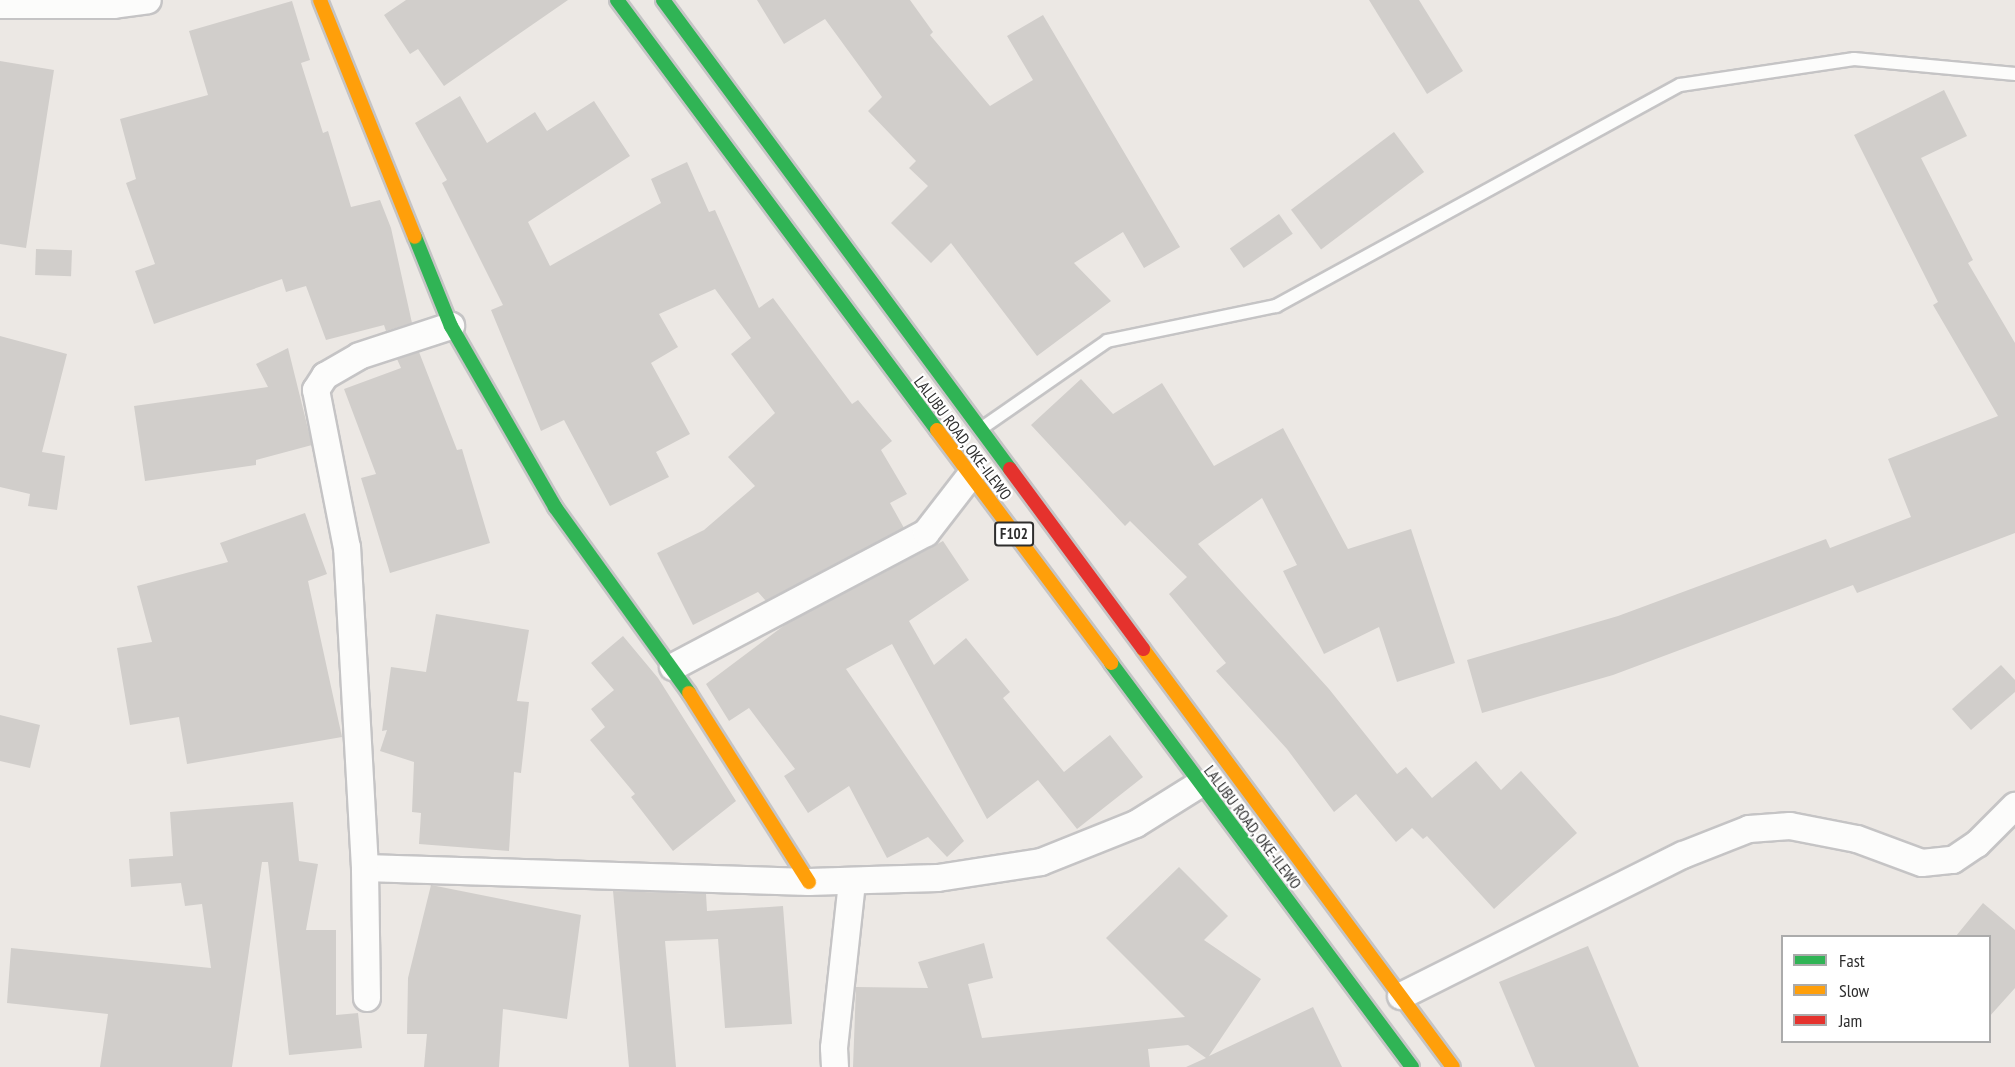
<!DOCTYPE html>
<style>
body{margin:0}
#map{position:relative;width:2015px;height:1067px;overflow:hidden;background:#ece8e4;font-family:"PT Sans Narrow",sans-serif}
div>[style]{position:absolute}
.building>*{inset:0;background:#d1cecb;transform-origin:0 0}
.roads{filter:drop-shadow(2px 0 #c5c4c5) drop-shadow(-2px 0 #c5c4c5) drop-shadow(0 2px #c5c4c5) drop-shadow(0 -2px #c5c4c5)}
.lane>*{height:12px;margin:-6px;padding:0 6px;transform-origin:6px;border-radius:6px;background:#fcfcfb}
.street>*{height:26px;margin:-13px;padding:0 13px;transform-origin:13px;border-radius:13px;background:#fcfcfb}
.fast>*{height:14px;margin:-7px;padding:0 7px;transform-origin:7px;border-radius:7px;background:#30b455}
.slow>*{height:14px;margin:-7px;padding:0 7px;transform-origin:7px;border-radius:7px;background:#ff9f0a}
.jam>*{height:14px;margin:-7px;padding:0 7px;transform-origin:7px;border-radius:7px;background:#e5322d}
span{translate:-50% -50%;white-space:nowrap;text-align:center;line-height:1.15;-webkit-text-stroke:4.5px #fff;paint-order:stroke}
.shield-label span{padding:2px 4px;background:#fff;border:2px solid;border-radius:4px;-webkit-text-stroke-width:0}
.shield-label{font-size:15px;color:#2e2e2e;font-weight:700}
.street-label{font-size:16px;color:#2e2e2e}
.legend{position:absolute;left:1781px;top:935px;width:210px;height:108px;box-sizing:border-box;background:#fff;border:2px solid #ababab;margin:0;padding:8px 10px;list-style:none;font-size:18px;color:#2e2e2e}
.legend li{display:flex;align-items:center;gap:12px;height:30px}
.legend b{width:30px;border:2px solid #ababab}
</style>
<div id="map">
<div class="building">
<div style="clip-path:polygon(406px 0,568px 0,444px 86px,418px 49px,410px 54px,384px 15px)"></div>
<div style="clip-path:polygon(757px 0,910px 0,933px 32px,930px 35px,990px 106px,1033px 80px,1007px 36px,1043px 15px,1180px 247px,1144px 268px,1123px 232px,1074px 263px,1111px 301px,1037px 356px,951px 243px,931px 263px,891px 223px,928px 186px,909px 168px,916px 161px,868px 111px,882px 97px,825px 19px,784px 44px)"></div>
<div style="clip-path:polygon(1369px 0,1419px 0,1463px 71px,1427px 94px)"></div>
<div style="clip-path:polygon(292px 1px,310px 60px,301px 63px,323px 133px,328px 131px,351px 207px,380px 200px,391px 228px,412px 323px,386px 331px,384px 325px,326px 340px,306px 286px,286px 292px,282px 279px,154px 324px,135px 271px,155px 264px,126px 183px,136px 179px,120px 119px,208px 95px,189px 31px)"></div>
<div style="clip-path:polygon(0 61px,54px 70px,26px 248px,0 244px)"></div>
<div style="clip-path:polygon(1944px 90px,1967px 136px,1921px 158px,1973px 260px,1968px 263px,2015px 343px,2015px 533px,1857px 593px,1853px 585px,1613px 675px,1482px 713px,1467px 660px,1618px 616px,1826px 539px,1830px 548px,1911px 517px,1888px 459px,1998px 416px,1933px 305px,1938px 302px,1854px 135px)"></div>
<div style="clip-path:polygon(460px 96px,487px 143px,535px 112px,547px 131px,594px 101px,630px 156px,528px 222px,550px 266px,661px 203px,651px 179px,687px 162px,709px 212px,715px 210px,759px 308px,773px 298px,852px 404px,858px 400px,892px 441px,881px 450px,907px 494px,890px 503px,904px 528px,766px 601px,758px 592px,693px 625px,657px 553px,704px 530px,755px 486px,728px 457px,775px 413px,731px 354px,751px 338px,715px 289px,659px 314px,678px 347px,651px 363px,690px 434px,656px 452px,669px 477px,610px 506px,564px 420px,541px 431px,491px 310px,503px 305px,442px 183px,447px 180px,415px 123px)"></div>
<div style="left:1394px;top:132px;width:50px;height:129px;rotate:53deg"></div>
<div style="left:1279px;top:214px;width:24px;height:60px;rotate:55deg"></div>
<div style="left:36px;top:249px;width:36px;height:26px;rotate:2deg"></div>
<div style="clip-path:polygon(0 336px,67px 354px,42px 452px,65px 456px,57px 510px,28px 506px,30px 494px,0 487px)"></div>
<div style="clip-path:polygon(288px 348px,312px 445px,256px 460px,256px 465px,145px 481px,134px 406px,268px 387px,256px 364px)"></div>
<div style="clip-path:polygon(419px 352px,457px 450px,462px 449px,490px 543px,390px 573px,361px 478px,376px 474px,344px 389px,401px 368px,397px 359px)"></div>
<div style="clip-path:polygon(1081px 379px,1113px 414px,1162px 383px,1214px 466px,1283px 428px,1348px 549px,1411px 529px,1455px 663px,1397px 682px,1379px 627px,1324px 654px,1283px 571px,1297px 565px,1262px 498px,1198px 544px,1329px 689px,1397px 774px,1406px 767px,1432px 798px,1476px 761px,1501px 790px,1521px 771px,1577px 833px,1494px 909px,1427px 836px,1423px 839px,1412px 828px,1396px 842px,1356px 794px,1334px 812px,1287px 749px,1216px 671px,1226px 663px,1169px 594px,1187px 577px,1130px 521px,1125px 526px,1031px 425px)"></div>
<div style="clip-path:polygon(305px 513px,327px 574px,308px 581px,342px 737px,187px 764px,179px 717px,130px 725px,117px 648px,152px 642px,137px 586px,228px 562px,220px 543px)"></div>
<div style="clip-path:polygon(943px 541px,969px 580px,909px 621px,934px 665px,966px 638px,1010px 692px,1003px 698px,1064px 772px,1110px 735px,1143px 777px,1077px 829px,1038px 780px,987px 819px,892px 644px,846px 669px,964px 841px,947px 857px,928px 837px,887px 858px,849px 786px,808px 813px,784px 776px,795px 769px,749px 708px,729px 721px,706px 684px,786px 624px)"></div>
<div style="clip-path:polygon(436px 614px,529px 630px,517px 701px,529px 702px,521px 773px,514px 772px,509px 851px,419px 844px,421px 813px,412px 812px,414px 762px,380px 751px,387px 730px,382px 731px,391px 667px,426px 672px)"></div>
<div style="clip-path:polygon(623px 636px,658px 678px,736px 801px,673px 851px,631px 797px,635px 794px,590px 740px,605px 727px,591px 709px,614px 690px,591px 663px)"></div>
<div style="clip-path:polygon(2001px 665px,2015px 680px,2015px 692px,1971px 730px,1952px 709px)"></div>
<div style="clip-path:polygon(0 715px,40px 725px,30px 768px,0 761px)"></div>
<div style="clip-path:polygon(293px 802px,299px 861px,318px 864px,306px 930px,336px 930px,336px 1015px,358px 1013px,362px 1048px,289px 1055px,268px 862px,262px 862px,232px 1067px,100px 1067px,108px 1014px,7px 1003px,11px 948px,211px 968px,202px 904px,185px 906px,181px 883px,131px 887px,129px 859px,173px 856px,170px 812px)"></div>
<div style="clip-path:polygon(1179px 867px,1228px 916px,1204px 940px,1261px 979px,1209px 1056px,1313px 1007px,1342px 1067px,1186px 1067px,1206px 1058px,1188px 1045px,1148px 1049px,1150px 1067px,853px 1067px,856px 987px,928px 988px,918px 962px,984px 943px,993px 978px,968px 984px,982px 1038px,1185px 1017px,1106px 938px)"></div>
<div style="clip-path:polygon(431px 885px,581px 915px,567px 1019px,503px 1009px,499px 1067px,424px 1067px,427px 1034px,407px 1034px,408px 978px)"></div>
<div style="clip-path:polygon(613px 891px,706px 894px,707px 911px,783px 906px,792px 1024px,725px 1028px,718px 939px,665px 941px,676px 1067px,629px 1067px)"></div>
<div style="clip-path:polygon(1983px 903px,2015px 930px,2015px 988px,1989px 1017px,1989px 936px,1956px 936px)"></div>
<div style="clip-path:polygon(1588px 946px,1639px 1067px,1535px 1067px,1499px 982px)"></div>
</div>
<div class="roads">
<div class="lane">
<div style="left:982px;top:428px;width:152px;rotate:-34.8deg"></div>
<div style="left:1107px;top:341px;width:173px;rotate:-11.7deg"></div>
<div style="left:1276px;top:306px;width:460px;rotate:-28.7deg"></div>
<div style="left:1680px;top:85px;width:176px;rotate:-8.5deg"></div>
<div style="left:1854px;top:59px;width:162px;rotate:5.3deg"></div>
</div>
<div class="street">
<div style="left:0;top:5px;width:114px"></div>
<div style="left:114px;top:5px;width:34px;rotate:-8deg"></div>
<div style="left:673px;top:667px;width:286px;rotate:-27.9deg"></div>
<div style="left:926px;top:533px;width:72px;rotate:-52.3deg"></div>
<div style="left:365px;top:868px;width:444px;rotate:1.8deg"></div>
<div style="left:809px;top:882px;width:129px;rotate:-1.8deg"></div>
<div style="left:938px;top:878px;width:104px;rotate:-8.8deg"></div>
<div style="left:1041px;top:862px;width:102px;rotate:-21.8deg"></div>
<div style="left:1136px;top:824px;width:75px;rotate:-32deg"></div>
<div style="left:1401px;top:996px;width:315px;rotate:-26.6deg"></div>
<div style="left:1683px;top:855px;width:71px;rotate:-21.5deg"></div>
<div style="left:1749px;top:829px;width:41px;rotate:-4.2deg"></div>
<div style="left:1790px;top:826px;width:68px;rotate:11deg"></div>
<div style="left:1857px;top:839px;width:69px;rotate:20.3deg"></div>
<div style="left:1922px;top:863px;width:31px;rotate:-6deg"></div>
<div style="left:1953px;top:860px;width:29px;rotate:-34deg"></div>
<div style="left:1977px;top:844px;width:54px;rotate:-45deg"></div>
<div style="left:367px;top:998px;width:130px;rotate:-90.9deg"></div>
<div style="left:365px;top:868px;width:321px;rotate:-93.2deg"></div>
<div style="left:347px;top:548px;width:161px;rotate:-101.1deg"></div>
<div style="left:316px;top:390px;width:17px;rotate:-57deg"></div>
<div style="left:325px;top:376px;width:39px;rotate:-30deg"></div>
<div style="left:359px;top:356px;width:97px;rotate:-18.1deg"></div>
<div style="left:835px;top:1067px;width:19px;rotate:-93deg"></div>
<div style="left:834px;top:1048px;width:168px;rotate:-83.8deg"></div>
</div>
<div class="fast">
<div style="left:617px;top:0;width:536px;rotate:53.34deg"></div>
<div style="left:663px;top:0;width:583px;rotate:53.5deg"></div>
<div style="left:415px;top:237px;width:96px;rotate:68deg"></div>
<div style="left:451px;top:326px;width:209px;rotate:60.1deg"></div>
<div style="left:555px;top:507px;width:229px;rotate:54.2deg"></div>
<div style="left:1111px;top:663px;width:504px;rotate:53.31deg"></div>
</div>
<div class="slow">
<div style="left:320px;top:0;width:255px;rotate:68.2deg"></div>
<div style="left:937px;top:430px;width:291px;rotate:53.2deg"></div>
<div style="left:1143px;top:649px;width:520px;rotate:53.44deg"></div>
<div style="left:689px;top:693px;width:224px;rotate:57.6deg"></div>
</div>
<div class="jam">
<div style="left:1010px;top:469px;width:224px;rotate:53.5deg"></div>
</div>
</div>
<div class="shield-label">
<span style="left:1014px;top:534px">F102</span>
</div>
<div class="street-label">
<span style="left:963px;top:438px;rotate:53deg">LALUBU ROAD, OKE-ILEWO</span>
<span style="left:1253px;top:827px;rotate:53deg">LALUBU ROAD, OKE-ILEWO</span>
</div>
<ul class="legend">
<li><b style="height:8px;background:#30b455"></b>Fast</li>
<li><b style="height:8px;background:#ff9f0a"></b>Slow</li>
<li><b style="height:8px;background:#e5322d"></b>Jam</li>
</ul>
</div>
